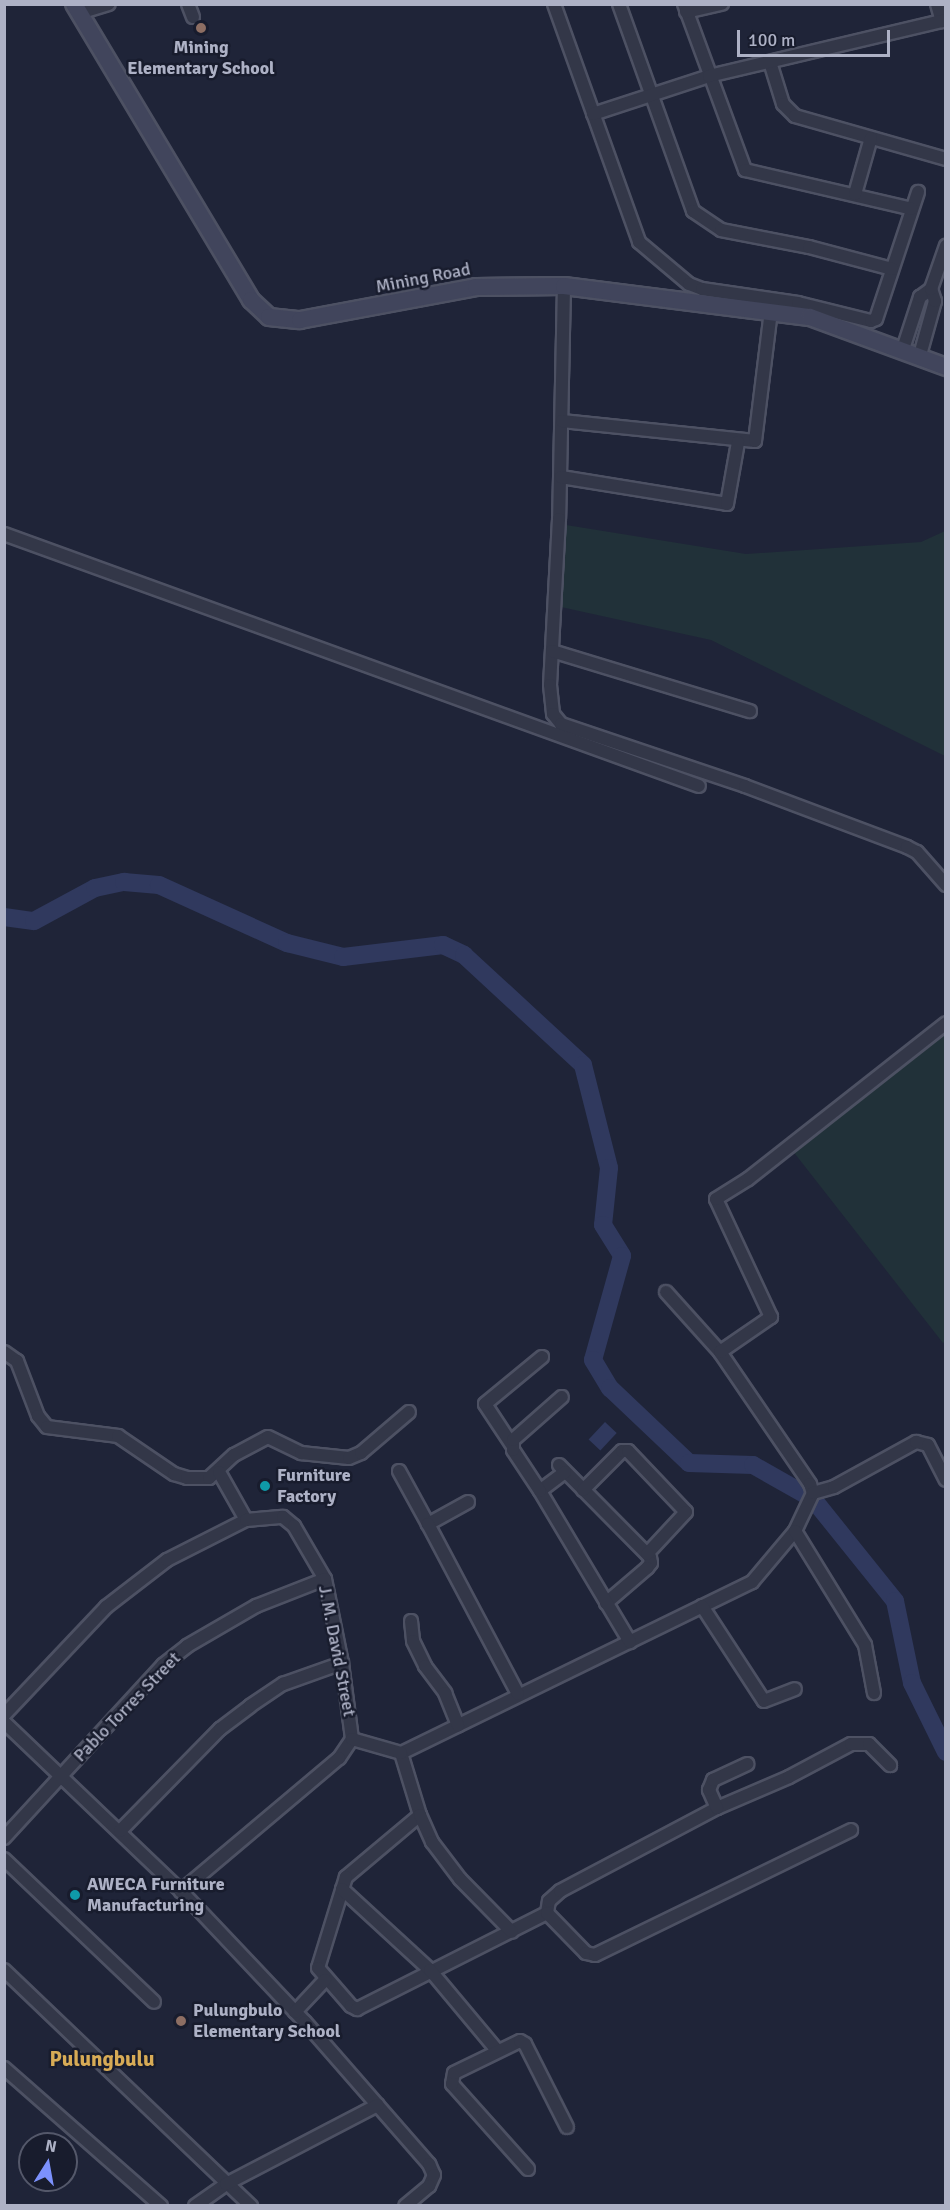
<!DOCTYPE html>
<style>
body{margin:0}
#map{position:relative;width:950px;height:2210px;overflow:hidden;background:#1f2438;font-family:Signika,sans-serif}
div>[style]{position:absolute}
.green>*{inset:0;background:#213139}
.water>*{inset:0;background:#30395e;transform-origin:0 0}
.river>*{height:18px;margin:-9px;padding:0 9px;transform-origin:9px;border-radius:9px;background:#30395e}
.roads{filter:drop-shadow(2px 0 #4d5163) drop-shadow(-2px 0 #4d5163) drop-shadow(0 2px #4d5163) drop-shadow(0 -2px #4d5163)}
.street>*{height:12px;margin:-6px;padding:0 6px;transform-origin:6px;border-radius:6px;background:#333748}
.secondary>*{height:16px;margin:-8px;padding:0 8px;transform-origin:8px;border-radius:8px;background:#41455c}
.dots>*{width:16px;height:16px;translate:-50% -50%;box-sizing:border-box;border:3px solid #181c2d;border-radius:50%}
span{translate:-50% -50%;white-space:nowrap;text-align:center;line-height:1.15;-webkit-text-stroke:5px #181c2d;paint-order:stroke}
.poi-label{font-size:18px;color:#adb1c5;font-weight:700}
.left{translate:0 -50%;text-align:left}
.street-label{font-size:18px;color:#adb1c5}
.quarter-label{font-size:21px;color:#d7ab56;font-weight:700}
.frame{position:absolute;inset:0;border:6px solid #adb1c5;pointer-events:none}
.north{position:absolute;left:18px;top:2132px;width:60px;height:60px;box-sizing:border-box;background:#181c2d;border:2px solid #54586a;border-radius:50%;rotate:11deg;font-size:16px;font-weight:700;line-height:24px;text-align:center;color:#adb1c5}
.north::after{content:'';display:block;margin:auto;width:21px;height:27px;background:#7c91fc;clip-path:polygon(50% 0,100% 100%,50% 72%,0 100%)}
.scale{position:absolute;left:737px;top:30px;width:153px;height:27px;box-sizing:border-box;border:3px solid #adb1c5;border-top:0;padding-left:8px;font-size:18px;line-height:21px;white-space:nowrap;color:#adb1c5;-webkit-text-stroke:4px #181c2d;paint-order:stroke}
</style>
<div id="map">
<div class="green">
<div style="clip-path:polygon(566px 525px,746px 554px,921px 542px,945px 531px,945px 756px,711px 640px,561px 607px)"></div>
<div style="clip-path:polygon(945px 1032px,946px 1341px,943px 1343px,792px 1150px)"></div>
</div>
<div class="water">
<div style="left:605px;top:1422px;width:16px;height:24px;rotate:43deg"></div>
</div>
<div class="river">
<div style="left:4px;top:917px;width:30px;rotate:8deg"></div>
<div style="left:34px;top:921px;width:69px;rotate:-28.4deg"></div>
<div style="left:95px;top:888px;width:30px;rotate:-12deg"></div>
<div style="left:124px;top:882px;width:35px;rotate:5deg"></div>
<div style="left:159px;top:885px;width:141px;rotate:24.4deg"></div>
<div style="left:287px;top:943px;width:58px;rotate:14deg"></div>
<div style="left:343px;top:957px;width:101px;rotate:-6.8deg"></div>
<div style="left:443px;top:945px;width:23px;rotate:25deg"></div>
<div style="left:464px;top:955px;width:162px;rotate:42.7deg"></div>
<div style="left:583px;top:1065px;width:106px;rotate:75.8deg"></div>
<div style="left:609px;top:1168px;width:57px;rotate:96deg"></div>
<div style="left:603px;top:1225px;width:36px;rotate:58deg"></div>
<div style="left:622px;top:1256px;width:108px;rotate:105.6deg"></div>
<div style="left:593px;top:1360px;width:33px;rotate:59deg"></div>
<div style="left:610px;top:1388px;width:109px;rotate:43.5deg"></div>
<div style="left:689px;top:1463px;width:64px;rotate:1.8deg"></div>
<div style="left:753px;top:1465px;width:69px;rotate:29.5deg"></div>
<div style="left:813px;top:1499px;width:131px;rotate:51.2deg"></div>
<div style="left:895px;top:1601px;width:84px;rotate:78.3deg"></div>
<div style="left:912px;top:1683px;width:77px;rotate:63.8deg"></div>
</div>
<div class="roads">
<div class="street">
<div style="left:188px;top:4px;width:14px;rotate:69deg"></div>
<div style="left:554px;top:4px;width:253px;rotate:70.3deg"></div>
<div style="left:639px;top:242px;width:65px;rotate:40deg"></div>
<div style="left:689px;top:284px;width:14px;rotate:21deg"></div>
<div style="left:702px;top:289px;width:97px;rotate:8.3deg"></div>
<div style="left:798px;top:303px;width:75px;rotate:13.9deg"></div>
<div style="left:871px;top:321px;width:5px;rotate:-22deg"></div>
<div style="left:876px;top:319px;width:134px;rotate:-71.7deg"></div>
<div style="left:619px;top:4px;width:220px;rotate:70.3deg"></div>
<div style="left:693px;top:211px;width:34px;rotate:34deg"></div>
<div style="left:721px;top:230px;width:90px;rotate:10.9deg"></div>
<div style="left:809px;top:247px;width:86px;rotate:14.8deg"></div>
<div style="left:684px;top:4px;width:177px;rotate:69.8deg"></div>
<div style="left:745px;top:170px;width:171px;rotate:13.1deg"></div>
<div style="left:937px;top:4px;width:18px;rotate:74deg"></div>
<div style="left:686px;top:12px;width:37px;rotate:-13deg"></div>
<div style="left:79px;top:13px;width:31px;rotate:-17deg"></div>
<div style="left:770px;top:62px;width:44px;rotate:72.8deg"></div>
<div style="left:783px;top:104px;width:17px;rotate:45deg"></div>
<div style="left:795px;top:116px;width:157px;rotate:15.9deg"></div>
<div style="left:593px;top:114px;width:122px;rotate:-18.1deg"></div>
<div style="left:709px;top:76px;width:244px;rotate:-13.3deg"></div>
<div style="left:855px;top:194px;width:58px;rotate:-74.1deg"></div>
<div style="left:564px;top:286px;width:233px;rotate:91.2deg"></div>
<div style="left:559px;top:519px;width:166px;rotate:93.1deg"></div>
<div style="left:550px;top:685px;width:29px;rotate:84deg"></div>
<div style="left:553px;top:714px;width:13px;rotate:51deg"></div>
<div style="left:561px;top:724px;width:194px;rotate:18.6deg"></div>
<div style="left:745px;top:786px;width:173px;rotate:20.6deg"></div>
<div style="left:907px;top:847px;width:11px;rotate:27deg"></div>
<div style="left:917px;top:852px;width:44px;rotate:48.7deg"></div>
<div style="left:903px;top:349px;width:55px;rotate:-71.9deg"></div>
<div style="left:920px;top:297px;width:14px;rotate:-36deg"></div>
<div style="left:920px;top:355px;width:56px;rotate:-74.5deg"></div>
<div style="left:935px;top:301px;width:13px;rotate:-108deg"></div>
<div style="left:931px;top:289px;width:46px;rotate:-70.8deg"></div>
<div style="left:562px;top:421px;width:194px;rotate:5.9deg"></div>
<div style="left:755px;top:441px;width:131px;rotate:-83deg"></div>
<div style="left:561px;top:477px;width:168px;rotate:9.2deg"></div>
<div style="left:727px;top:504px;width:63px;rotate:-79.9deg"></div>
<div style="left:4px;top:534px;width:739px;rotate:19.93deg"></div>
<div style="left:552px;top:651px;width:207px;rotate:16.9deg"></div>
<div style="left:666px;top:1292px;width:81px;rotate:48deg"></div>
<div style="left:720px;top:1352px;width:160px;rotate:55.7deg"></div>
<div style="left:810px;top:1484px;width:9px;rotate:72deg"></div>
<div style="left:813px;top:1493px;width:42px;rotate:115.3deg"></div>
<div style="left:795px;top:1531px;width:67px;rotate:130.1deg"></div>
<div style="left:752px;top:1582px;width:390px;rotate:154deg"></div>
<div style="left:401px;top:1753px;width:65px;rotate:73deg"></div>
<div style="left:420px;top:1815px;width:97px;rotate:140deg"></div>
<div style="left:346px;top:1877px;width:95px;rotate:107.1deg"></div>
<div style="left:318px;top:1968px;width:50px;rotate:49deg"></div>
<div style="left:351px;top:2006px;width:7px;rotate:27deg"></div>
<div style="left:357px;top:2009px;width:213px;rotate:-26.8deg"></div>
<div style="left:547px;top:1913px;width:12px;rotate:-81deg"></div>
<div style="left:549px;top:1901px;width:15px;rotate:-42deg"></div>
<div style="left:560px;top:1891px;width:178px;rotate:-27.9deg"></div>
<div style="left:717px;top:1808px;width:78px;rotate:-23.3deg"></div>
<div style="left:789px;top:1777px;width:70px;rotate:-28deg"></div>
<div style="left:851px;top:1744px;width:18px"></div>
<div style="left:869px;top:1744px;width:30px;rotate:45deg"></div>
<div style="left:4px;top:1352px;width:16px;rotate:35deg"></div>
<div style="left:17px;top:1361px;width:59px;rotate:69.1deg"></div>
<div style="left:38px;top:1416px;width:14px;rotate:51deg"></div>
<div style="left:47px;top:1427px;width:72px;rotate:7.2deg"></div>
<div style="left:118px;top:1436px;width:68px;rotate:34.2deg"></div>
<div style="left:174px;top:1474px;width:14px;rotate:17deg"></div>
<div style="left:187px;top:1478px;width:22px"></div>
<div style="left:209px;top:1478px;width:34px;rotate:-43deg"></div>
<div style="left:234px;top:1455px;width:38px;rotate:-28deg"></div>
<div style="left:268px;top:1437px;width:37px;rotate:26deg"></div>
<div style="left:301px;top:1453px;width:48px;rotate:5.9deg"></div>
<div style="left:349px;top:1458px;width:13px;rotate:-23deg"></div>
<div style="left:361px;top:1453px;width:63px;rotate:-40.5deg"></div>
<div style="left:720px;top:1352px;width:62px;rotate:-34.5deg"></div>
<div style="left:771px;top:1317px;width:130px;rotate:-115deg"></div>
<div style="left:716px;top:1199px;width:38px;rotate:-32deg"></div>
<div style="left:748px;top:1179px;width:252px;rotate:-38.2deg"></div>
<div style="left:512px;top:1445px;width:49px;rotate:-123.4deg"></div>
<div style="left:485px;top:1404px;width:74px;rotate:-39.5deg"></div>
<div style="left:559px;top:1465px;width:129px;rotate:45.3deg"></div>
<div style="left:650px;top:1557px;width:6px;rotate:81deg"></div>
<div style="left:651px;top:1563px;width:6px;rotate:129deg"></div>
<div style="left:647px;top:1568px;width:54px;rotate:139.5deg"></div>
<div style="left:399px;top:1471px;width:60px;rotate:61.3deg"></div>
<div style="left:219px;top:1472px;width:55px;rotate:60.6deg"></div>
<div style="left:565px;top:1472px;width:31px;rotate:143deg"></div>
<div style="left:540px;top:1491px;width:176px;rotate:59.2deg"></div>
<div style="left:583px;top:1490px;width:55px;rotate:-45deg"></div>
<div style="left:622px;top:1451px;width:6px"></div>
<div style="left:628px;top:1451px;width:84px;rotate:46.4deg"></div>
<div style="left:686px;top:1512px;width:57px;rotate:132.9deg"></div>
<div style="left:540px;top:1491px;width:49px;rotate:-123.4deg"></div>
<div style="left:513px;top:1450px;width:10px;rotate:-90deg"></div>
<div style="left:513px;top:1440px;width:65px;rotate:-41.3deg"></div>
<div style="left:813px;top:1493px;width:22px;rotate:-16deg"></div>
<div style="left:834px;top:1487px;width:94px;rotate:-28.8deg"></div>
<div style="left:916px;top:1442px;width:12px;rotate:14deg"></div>
<div style="left:928px;top:1445px;width:39px;rotate:63deg"></div>
<div style="left:468px;top:1502px;width:46px;rotate:151.2deg"></div>
<div style="left:428px;top:1524px;width:192px;rotate:62.1deg"></div>
<div style="left:795px;top:1531px;width:134px;rotate:58.4deg"></div>
<div style="left:865px;top:1645px;width:49px;rotate:79.4deg"></div>
<div style="left:702px;top:1606px;width:113px;rotate:56.9deg"></div>
<div style="left:764px;top:1701px;width:33px;rotate:-21deg"></div>
<div style="left:411px;top:1621px;width:20px;rotate:84deg"></div>
<div style="left:413px;top:1641px;width:28px;rotate:64deg"></div>
<div style="left:425px;top:1666px;width:34px;rotate:53deg"></div>
<div style="left:445px;top:1693px;width:35px;rotate:68deg"></div>
<div style="left:4px;top:1715px;width:149px;rotate:-46.6deg"></div>
<div style="left:106px;top:1607px;width:77px;rotate:-37.6deg"></div>
<div style="left:167px;top:1560px;width:89px;rotate:-26.9deg"></div>
<div style="left:246px;top:1520px;width:37px;rotate:-5deg"></div>
<div style="left:283px;top:1517px;width:14px;rotate:39deg"></div>
<div style="left:294px;top:1526px;width:61px;rotate:59.7deg"></div>
<div style="left:325px;top:1579px;width:86px;rotate:78.6deg"></div>
<div style="left:342px;top:1663px;width:77px;rotate:82.5deg"></div>
<div style="left:352px;top:1739px;width:23px;rotate:124deg"></div>
<div style="left:339px;top:1758px;width:207px;rotate:139.9deg"></div>
<div style="left:4px;top:1722px;width:245px;rotate:43.7deg"></div>
<div style="left:181px;top:1891px;width:180px;rotate:46.6deg"></div>
<div style="left:305px;top:2022px;width:189px;rotate:48.9deg"></div>
<div style="left:429px;top:2164px;width:12px;rotate:66deg"></div>
<div style="left:434px;top:2175px;width:12px;rotate:114deg"></div>
<div style="left:429px;top:2186px;width:31px;rotate:140deg"></div>
<div style="left:352px;top:1739px;width:51px;rotate:15.9deg"></div>
<div style="left:717px;top:1808px;width:20px;rotate:-114deg"></div>
<div style="left:709px;top:1790px;width:11px;rotate:-68deg"></div>
<div style="left:713px;top:1780px;width:38px;rotate:-25deg"></div>
<div style="left:420px;top:1815px;width:30px;rotate:66deg"></div>
<div style="left:432px;top:1842px;width:46px;rotate:52.9deg"></div>
<div style="left:460px;top:1879px;width:74px;rotate:45.5deg"></div>
<div style="left:120px;top:1831px;width:143px;rotate:-45.6deg"></div>
<div style="left:220px;top:1729px;width:38px;rotate:-37deg"></div>
<div style="left:250px;top:1706px;width:40px;rotate:-34deg"></div>
<div style="left:283px;top:1684px;width:63px;rotate:-19.6deg"></div>
<div style="left:4px;top:1838px;width:235px;rotate:-47.4deg"></div>
<div style="left:163px;top:1665px;width:31px;rotate:-38deg"></div>
<div style="left:187px;top:1646px;width:80px;rotate:-30.1deg"></div>
<div style="left:256px;top:1606px;width:74px;rotate:-21.4deg"></div>
<div style="left:4px;top:1859px;width:207px;rotate:43.6deg"></div>
<div style="left:342px;top:1889px;width:120px;rotate:42.6deg"></div>
<div style="left:430px;top:1970px;width:104px;rotate:50.1deg"></div>
<div style="left:547px;top:1913px;width:56px;rotate:45.7deg"></div>
<div style="left:586px;top:1953px;width:9px;rotate:13deg"></div>
<div style="left:595px;top:1955px;width:285px;rotate:-26deg"></div>
<div style="left:4px;top:1970px;width:342px;rotate:43.7deg"></div>
<div style="left:295px;top:2012px;width:44px;rotate:-46.8deg"></div>
<div style="left:4px;top:2068px;width:209px;rotate:41.3deg"></div>
<div style="left:528px;top:2169px;width:114px;rotate:-131.8deg"></div>
<div style="left:452px;top:2084px;width:11px;rotate:-80deg"></div>
<div style="left:454px;top:2073px;width:73px;rotate:-25.9deg"></div>
<div style="left:520px;top:2041px;width:6px;rotate:31deg"></div>
<div style="left:525px;top:2044px;width:93px;rotate:63.2deg"></div>
<div style="left:195px;top:2206px;width:38px;rotate:-35deg"></div>
<div style="left:226px;top:2184px;width:171px;rotate:-27.5deg"></div>
</div>
<div class="secondary">
<div style="left:74px;top:4px;width:345px;rotate:59.1deg"></div>
<div style="left:251px;top:300px;width:25px;rotate:43deg"></div>
<div style="left:269px;top:317px;width:31px;rotate:6deg"></div>
<div style="left:300px;top:320px;width:179px;rotate:-10.6deg"></div>
<div style="left:476px;top:287px;width:88px;rotate:-0.7deg"></div>
<div style="left:564px;top:286px;width:248px;rotate:7.2deg"></div>
<div style="left:810px;top:317px;width:145px;rotate:20.2deg"></div>
</div>
</div>
<div class="dots">
<div style="left:201px;top:28px;background:#8d6e63"></div>
<div style="left:265px;top:1486px;background:#0f9aa8"></div>
<div style="left:75px;top:1895px;background:#0f9aa8"></div>
<div style="left:181px;top:2021px;background:#8d6e63"></div>
</div>
<div class="poi-label">
<span style="left:201px;top:58px">Mining<br>Elementary School</span>
<span class="left" style="left:277px;top:1486px">Furniture<br>Factory</span>
<span class="left" style="left:87px;top:1895px">AWECA Furniture<br>Manufacturing</span>
<span class="left" style="left:193px;top:2021px">Pulungbulo<br>Elementary School</span>
</div>
<div class="street-label">
<span style="left:423px;top:278px;rotate:-11deg">Mining Road</span>
<span style="left:337px;top:1651px;rotate:79deg">J. M. David Street</span>
<span style="left:127px;top:1707px;rotate:-46deg">Pablo Torres Street</span>
</div>
<div class="quarter-label">
<span style="left:102px;top:2059px">Pulungbulu</span>
</div>
<div class="frame"></div>
<div class="north">N</div>
<div class="scale">100 m</div>
</div>
